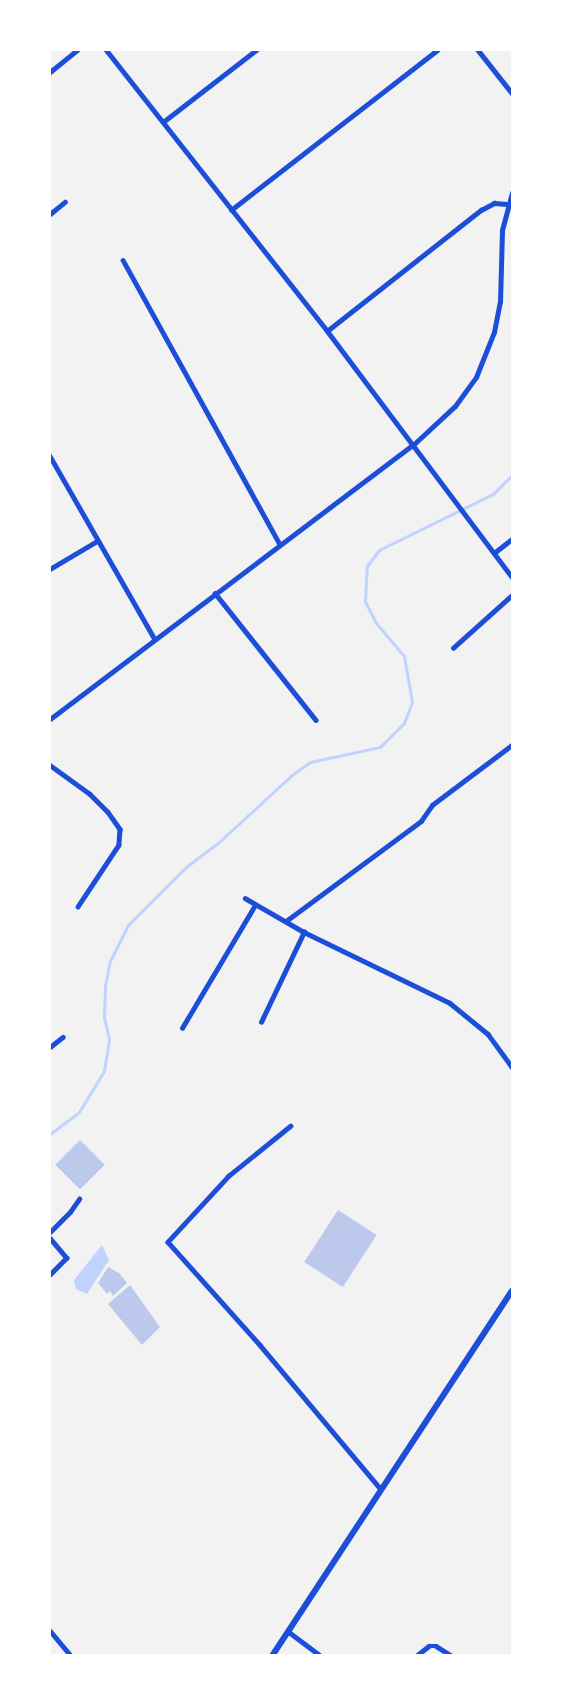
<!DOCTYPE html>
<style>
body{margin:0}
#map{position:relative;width:562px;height:1705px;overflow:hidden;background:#f2f2f2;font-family:"Asap Condensed",sans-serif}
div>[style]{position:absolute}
.water>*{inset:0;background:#bfd3fe}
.stream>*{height:3px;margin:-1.5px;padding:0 1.5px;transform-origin:1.5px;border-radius:1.5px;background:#bfd3fe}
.building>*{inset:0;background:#bdc9ec;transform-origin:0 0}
.minor>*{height:4.5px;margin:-2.25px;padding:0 2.25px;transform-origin:2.25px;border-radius:2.25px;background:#1d4ed8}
.tertiary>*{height:5px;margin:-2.5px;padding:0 2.5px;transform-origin:2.5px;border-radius:2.5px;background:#1d4ed8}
.secondary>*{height:6px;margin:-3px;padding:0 3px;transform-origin:3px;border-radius:3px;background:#1d4ed8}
span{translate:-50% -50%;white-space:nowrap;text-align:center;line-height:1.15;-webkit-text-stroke:4.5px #fff;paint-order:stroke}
.frame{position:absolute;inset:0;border:51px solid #fff;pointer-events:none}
</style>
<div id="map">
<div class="water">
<div style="clip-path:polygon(102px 1245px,109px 1260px,87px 1294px,76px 1289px,74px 1280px)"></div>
</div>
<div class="stream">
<div style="left:50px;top:1134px;width:36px;rotate:-37deg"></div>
<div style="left:79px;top:1112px;width:48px;rotate:-58.6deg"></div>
<div style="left:104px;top:1071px;width:32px;rotate:-81deg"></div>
<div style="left:109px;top:1039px;width:23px;rotate:-103deg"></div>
<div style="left:104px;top:1017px;width:31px;rotate:-88deg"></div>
<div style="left:105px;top:986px;width:25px;rotate:-79deg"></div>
<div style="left:110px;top:961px;width:40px;rotate:-63.4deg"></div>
<div style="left:128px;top:925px;width:82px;rotate:-45deg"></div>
<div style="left:186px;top:867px;width:41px;rotate:-37.1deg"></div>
<div style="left:219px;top:842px;width:100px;rotate:-42.6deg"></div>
<div style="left:293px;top:774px;width:21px;rotate:-35deg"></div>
<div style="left:310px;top:762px;width:72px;rotate:-12.1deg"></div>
<div style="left:380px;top:747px;width:34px;rotate:-45deg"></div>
<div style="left:404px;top:723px;width:22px;rotate:-69deg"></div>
<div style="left:412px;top:702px;width:47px;rotate:-99.9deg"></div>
<div style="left:404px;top:656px;width:43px;rotate:-130.3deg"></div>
<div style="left:376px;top:623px;width:25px;rotate:-117deg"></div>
<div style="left:365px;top:601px;width:35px;rotate:-87deg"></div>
<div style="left:367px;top:566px;width:20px;rotate:-53deg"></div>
<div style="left:379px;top:550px;width:127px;rotate:-26.2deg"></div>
<div style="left:493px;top:494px;width:27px;rotate:-45deg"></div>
</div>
<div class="building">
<div style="left:80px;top:1140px;width:35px;height:35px;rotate:45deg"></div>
<div style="left:338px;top:1210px;width:46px;height:62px;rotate:33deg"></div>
<div style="clip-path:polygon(108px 1267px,119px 1273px,127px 1283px,113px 1296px,110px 1291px,107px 1294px,98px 1283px)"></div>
<div style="clip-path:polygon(130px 1285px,160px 1327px,142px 1345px,108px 1304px)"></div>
</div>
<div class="minor">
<div style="left:478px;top:50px;width:55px;rotate:51.7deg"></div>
<div style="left:50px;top:72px;width:35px;rotate:-39deg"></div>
<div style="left:163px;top:122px;width:118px;rotate:-37.7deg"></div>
<div style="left:231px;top:210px;width:261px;rotate:-37.8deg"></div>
<div style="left:50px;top:214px;width:19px;rotate:-39deg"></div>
<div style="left:123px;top:260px;width:325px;rotate:61.1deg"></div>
<div style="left:327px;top:331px;width:196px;rotate:-38.2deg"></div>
<div style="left:481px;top:210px;width:15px;rotate:-28deg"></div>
<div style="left:494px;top:203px;width:13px;rotate:4deg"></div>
<div style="left:50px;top:456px;width:211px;rotate:60.2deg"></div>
<div style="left:494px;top:553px;width:23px;rotate:-38deg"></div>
<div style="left:50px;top:569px;width:55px;rotate:-30.8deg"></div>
<div style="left:215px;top:593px;width:162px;rotate:51.5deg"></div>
<div style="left:453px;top:648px;width:79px;rotate:-41.9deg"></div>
<div style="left:50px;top:765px;width:49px;rotate:35.9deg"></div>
<div style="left:90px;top:794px;width:25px;rotate:45deg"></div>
<div style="left:108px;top:812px;width:21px;rotate:55deg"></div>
<div style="left:120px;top:829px;width:16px;rotate:94deg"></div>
<div style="left:119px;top:845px;width:74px;rotate:123.5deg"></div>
<div style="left:245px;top:898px;width:68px;rotate:30deg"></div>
<div style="left:304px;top:932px;width:162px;rotate:25.9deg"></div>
<div style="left:450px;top:1003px;width:49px;rotate:39.2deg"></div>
<div style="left:488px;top:1034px;width:41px;rotate:54deg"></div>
<div style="left:286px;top:921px;width:168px;rotate:-36.5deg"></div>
<div style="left:421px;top:821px;width:19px;rotate:-55deg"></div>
<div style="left:432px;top:805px;width:100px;rotate:-36.9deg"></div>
<div style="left:261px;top:1022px;width:100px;rotate:-64.5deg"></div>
<div style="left:182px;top:1028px;width:143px;rotate:-59.3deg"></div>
<div style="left:50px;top:1047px;width:16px;rotate:-38deg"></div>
<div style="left:291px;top:1126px;width:80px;rotate:141.1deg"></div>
<div style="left:229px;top:1176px;width:90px;rotate:132.7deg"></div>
<div style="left:168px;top:1242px;width:138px;rotate:48.2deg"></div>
<div style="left:260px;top:1345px;width:188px;rotate:50deg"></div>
<div style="left:50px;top:1232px;width:28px;rotate:-45deg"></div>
<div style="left:70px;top:1212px;width:16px;rotate:-55deg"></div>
<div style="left:50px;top:1238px;width:26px;rotate:50deg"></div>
<div style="left:67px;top:1258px;width:24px;rotate:135deg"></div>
<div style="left:289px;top:1632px;width:40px;rotate:37deg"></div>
<div style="left:416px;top:1656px;width:16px;rotate:-38deg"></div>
<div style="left:429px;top:1646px;width:7px"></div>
<div style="left:436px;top:1646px;width:19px;rotate:32deg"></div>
</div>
<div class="tertiary">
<div style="left:106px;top:50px;width:357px;rotate:51.8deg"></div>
<div style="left:327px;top:331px;width:308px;rotate:53.1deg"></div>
<div style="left:50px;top:719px;width:456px;rotate:-37.1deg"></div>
<div style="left:414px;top:444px;width:56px;rotate:-42.8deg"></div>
<div style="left:455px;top:406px;width:36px;rotate:-54deg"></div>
<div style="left:476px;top:377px;width:48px;rotate:-68.2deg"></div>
<div style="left:494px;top:332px;width:31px;rotate:-79deg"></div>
<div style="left:500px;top:302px;width:72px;rotate:-88.4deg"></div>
<div style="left:502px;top:230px;width:39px;rotate:-75deg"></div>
<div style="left:50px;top:1631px;width:33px;rotate:50deg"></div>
</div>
<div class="secondary">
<div style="left:272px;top:1656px;width:437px;rotate:-56.7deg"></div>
</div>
<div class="frame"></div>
</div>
